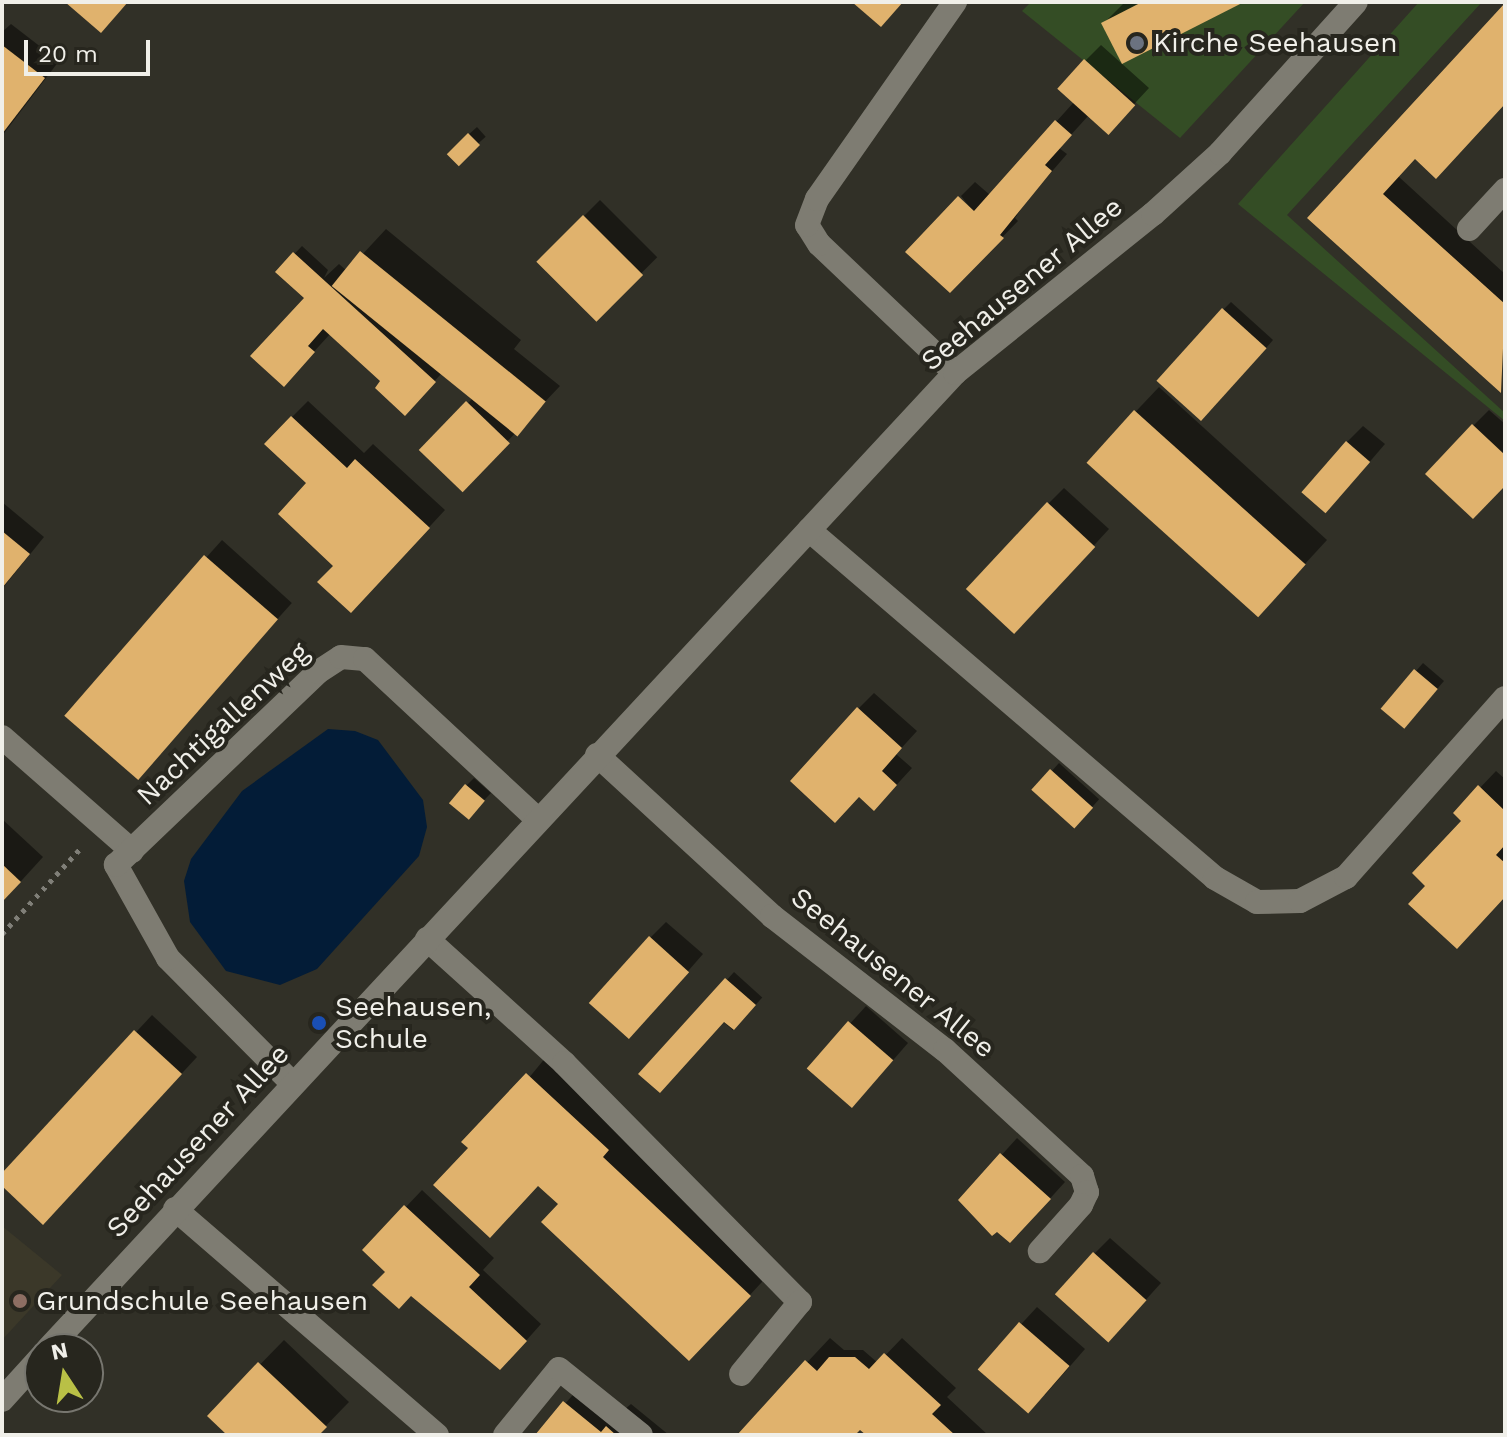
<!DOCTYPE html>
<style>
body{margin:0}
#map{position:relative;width:1507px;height:1437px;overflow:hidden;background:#313027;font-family:"Work Sans",sans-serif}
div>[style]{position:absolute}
.built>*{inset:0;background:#3b3829}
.green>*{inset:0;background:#344d25}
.water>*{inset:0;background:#031c37}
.shadow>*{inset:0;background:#0007;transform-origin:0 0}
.building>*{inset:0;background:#e0b26d;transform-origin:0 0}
.path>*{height:5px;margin-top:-2.5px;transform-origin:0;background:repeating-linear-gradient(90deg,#807f78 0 4px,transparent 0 10px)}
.minor>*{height:24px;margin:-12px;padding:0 12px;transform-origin:12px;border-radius:12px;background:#7e7c72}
.dots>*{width:22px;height:22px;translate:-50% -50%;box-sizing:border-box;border:4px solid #27261e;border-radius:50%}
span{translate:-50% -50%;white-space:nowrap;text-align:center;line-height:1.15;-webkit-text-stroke:8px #27261e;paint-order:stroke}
.poi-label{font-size:28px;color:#f0efe9}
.left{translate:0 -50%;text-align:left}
.street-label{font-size:28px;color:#f0efe9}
.frame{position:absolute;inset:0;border:4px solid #f0efe9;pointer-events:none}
.north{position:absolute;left:24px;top:1333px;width:80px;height:80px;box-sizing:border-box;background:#27261e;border:2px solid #77766f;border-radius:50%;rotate:348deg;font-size:22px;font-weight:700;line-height:32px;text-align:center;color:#f0efe9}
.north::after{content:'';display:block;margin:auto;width:28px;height:36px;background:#b9c046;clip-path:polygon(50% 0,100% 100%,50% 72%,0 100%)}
.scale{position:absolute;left:24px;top:40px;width:126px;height:36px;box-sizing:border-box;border:4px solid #f0efe9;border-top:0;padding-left:10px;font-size:24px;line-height:28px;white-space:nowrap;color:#f0efe9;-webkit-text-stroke:6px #27261e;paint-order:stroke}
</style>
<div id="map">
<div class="built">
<div style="clip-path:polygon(2px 1226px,62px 1275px,2px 1340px)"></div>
</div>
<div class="green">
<div style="clip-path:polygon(1031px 2px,1305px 2px,1180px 138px,1022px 11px)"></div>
<div style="clip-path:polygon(1419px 2px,1482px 2px,1287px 215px,1505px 413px,1505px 421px,1238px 204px)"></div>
</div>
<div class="water">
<div style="clip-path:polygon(328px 729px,355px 731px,378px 740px,423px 800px,427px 827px,419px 856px,317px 969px,280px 985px,226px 971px,190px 922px,184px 881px,191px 859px,242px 791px)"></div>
</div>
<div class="shadow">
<div style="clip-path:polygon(1125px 2px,1239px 2px,1104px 23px)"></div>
<div style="clip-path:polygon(1505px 6px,1505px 102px,1415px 157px,1398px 176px,1505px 274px,1501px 391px,1310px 217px)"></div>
<div style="clip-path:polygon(11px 24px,59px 61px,2px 136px,2px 32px)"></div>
<div style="clip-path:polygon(1101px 45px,1149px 88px,1123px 116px,1089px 115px,1059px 148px,1067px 154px,1029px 198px,1015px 218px,1018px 221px,950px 291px,976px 215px,961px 196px,975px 182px,990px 195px,1074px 102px,1085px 61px)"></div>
<div style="left:477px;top:127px;width:13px;height:39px;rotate:48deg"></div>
<div style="left:600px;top:200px;width:81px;height:87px;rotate:45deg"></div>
<div style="clip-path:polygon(386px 229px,521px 340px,514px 349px,560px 386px,462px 489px,422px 450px,472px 399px,441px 374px,405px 413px,383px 381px,331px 333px,299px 368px,306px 298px,278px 271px,302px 246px,328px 270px,324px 278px,339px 264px,347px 271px)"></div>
<div style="clip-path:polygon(1231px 302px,1273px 340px,1210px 411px,1223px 310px)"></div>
<div style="clip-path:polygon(1159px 387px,1327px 540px,1280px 591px,1088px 462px)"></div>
<div style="clip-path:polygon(308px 401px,364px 453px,373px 444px,445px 510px,367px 594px,336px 565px,309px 483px,292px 417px)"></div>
<div style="clip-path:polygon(1489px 410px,1505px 424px,1505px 484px,1473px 426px)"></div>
<div style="clip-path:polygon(1363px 426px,1385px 444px,1342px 494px,1347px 442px)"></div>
<div style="clip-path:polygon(1064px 488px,1109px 529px,1030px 615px,1048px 504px)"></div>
<div style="clip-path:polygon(2px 502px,44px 537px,2px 589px)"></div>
<div style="left:222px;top:540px;width:94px;height:234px;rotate:42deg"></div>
<div style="clip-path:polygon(1423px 663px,1444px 681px,1411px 719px,1416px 671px)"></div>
<div style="clip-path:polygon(874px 693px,917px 731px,896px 754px,912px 768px,890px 792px,859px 795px,858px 709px)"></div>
<div style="left:1059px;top:763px;width:54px;height:36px;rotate:42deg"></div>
<div style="clip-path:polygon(1496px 771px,1505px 779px,1505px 895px,1428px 885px,1464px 821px,1456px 813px)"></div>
<div style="clip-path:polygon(474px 778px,491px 793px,468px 817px,466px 786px)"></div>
<div style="clip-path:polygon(2px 819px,43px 857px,2px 902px)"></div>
<div style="clip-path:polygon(666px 922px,703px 954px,646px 1019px,650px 938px)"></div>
<div style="left:734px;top:972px;width:38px;height:44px;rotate:42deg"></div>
<div style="clip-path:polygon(866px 1006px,908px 1043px,868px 1089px,809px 1069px)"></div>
<div style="clip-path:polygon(152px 1015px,197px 1057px,59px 1206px,2px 1184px,2px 1176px)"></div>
<div style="clip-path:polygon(551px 1051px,773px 1270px,713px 1335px,539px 1184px,471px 1148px)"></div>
<div style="clip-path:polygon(1017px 1138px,1065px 1182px,1026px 1225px,961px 1200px)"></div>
<div style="clip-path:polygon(422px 1190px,494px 1258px,483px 1270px,541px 1324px,516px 1352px,365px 1250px)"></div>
<div style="clip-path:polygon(1110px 1238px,1161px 1283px,1124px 1324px,1094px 1254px)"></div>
<div style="clip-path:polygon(1037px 1307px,1085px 1349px,1045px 1395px,980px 1369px)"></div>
<div style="clip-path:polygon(830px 1338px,844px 1350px,863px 1350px,878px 1363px,902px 1338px,956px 1388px,947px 1397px,988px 1435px,869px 1435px,861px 1428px,855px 1435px,739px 1435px)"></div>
<div style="clip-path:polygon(284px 1340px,349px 1402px,317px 1435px,230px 1435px,210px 1416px)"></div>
<div style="clip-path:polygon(588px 1378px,625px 1409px,631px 1404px,669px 1435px,537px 1435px)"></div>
</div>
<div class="building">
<div style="clip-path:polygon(65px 2px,128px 2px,101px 33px)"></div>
<div style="clip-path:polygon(852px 2px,903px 2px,881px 27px)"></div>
<div style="clip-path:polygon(1142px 2px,1244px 2px,1122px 64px,1101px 23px)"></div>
<div style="clip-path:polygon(1505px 3px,1505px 104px,1436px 179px,1415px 159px,1383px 194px,1505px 304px,1501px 393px,1307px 218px)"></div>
<div style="clip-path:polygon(2px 45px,45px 78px,2px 134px)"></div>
<div style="left:1084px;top:59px;width:69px;height:40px;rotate:42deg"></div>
<div style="clip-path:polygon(1055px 120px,1072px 135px,1045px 165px,1052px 171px,1000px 235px,1004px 238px,950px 293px,905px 252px,958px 196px,974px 211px)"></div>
<div style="left:468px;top:133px;width:17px;height:30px;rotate:45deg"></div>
<div style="left:583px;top:215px;width:85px;height:66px;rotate:45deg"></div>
<div style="left:360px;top:251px;width:239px;height:45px;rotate:39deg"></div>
<div style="clip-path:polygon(293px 252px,436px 382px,405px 416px,375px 388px,380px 381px,323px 329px,308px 346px,315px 352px,284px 387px,250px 356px,304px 298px,275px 272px)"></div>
<div style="left:1222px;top:308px;width:60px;height:98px;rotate:42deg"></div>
<div style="left:466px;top:401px;width:61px;height:68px;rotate:44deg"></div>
<div style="left:1134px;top:410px;width:231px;height:71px;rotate:42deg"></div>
<div style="clip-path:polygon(291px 416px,347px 468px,355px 459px,430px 528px,351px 613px,317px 582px,333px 566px,278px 514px,306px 483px,264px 444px)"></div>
<div style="clip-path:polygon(1472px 424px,1505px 455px,1505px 486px,1473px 519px,1425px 474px)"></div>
<div style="left:1346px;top:441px;width:32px;height:68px;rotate:41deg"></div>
<div style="left:1047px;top:502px;width:66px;height:119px;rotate:43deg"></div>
<div style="clip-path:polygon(2px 531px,30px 554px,2px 588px)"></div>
<div style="left:204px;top:555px;width:98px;height:213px;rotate:41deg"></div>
<div style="left:1414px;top:669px;width:31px;height:52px;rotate:40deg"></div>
<div style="clip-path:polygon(857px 707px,902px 748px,882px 771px,897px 785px,874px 811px,859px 797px,835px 823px,790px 781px)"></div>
<div style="left:1050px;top:769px;width:58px;height:28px;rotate:42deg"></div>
<div style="left:465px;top:784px;width:26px;height:25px;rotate:40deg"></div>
<div style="clip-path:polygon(1478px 785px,1505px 811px,1505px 845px,1496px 855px,1505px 863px,1505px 897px,1457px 949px,1408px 904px,1425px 886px,1412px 873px,1461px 821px,1453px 813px)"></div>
<div style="clip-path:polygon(2px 864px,21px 882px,2px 902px)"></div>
<div style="left:649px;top:936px;width:54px;height:90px;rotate:42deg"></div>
<div style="clip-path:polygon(725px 978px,756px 1005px,734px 1030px,724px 1022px,660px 1093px,638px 1074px)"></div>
<div style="left:848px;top:1021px;width:60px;height:63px;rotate:41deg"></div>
<div style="clip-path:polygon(134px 1030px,182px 1074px,43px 1225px,2px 1186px,2px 1173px)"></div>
<div style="clip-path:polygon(526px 1073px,609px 1150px,603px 1157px,751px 1296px,689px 1361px,541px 1222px,558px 1204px,538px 1186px,490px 1238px,433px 1185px,468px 1148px,461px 1142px)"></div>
<div style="clip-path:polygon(1000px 1153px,1051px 1199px,1010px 1243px,997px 1232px,992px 1236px,958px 1200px)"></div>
<div style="clip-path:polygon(404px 1205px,480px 1275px,469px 1287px,527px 1341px,500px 1370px,411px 1296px,399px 1309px,372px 1285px,385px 1272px,362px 1250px)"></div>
<div style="left:1093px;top:1252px;width:72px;height:57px;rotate:42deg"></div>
<div style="left:1019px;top:1322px;width:67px;height:63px;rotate:41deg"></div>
<div style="clip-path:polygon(884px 1353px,941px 1405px,932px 1414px,955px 1435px,866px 1435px,860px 1430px,855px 1435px,737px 1435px,805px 1360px,817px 1371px,829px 1357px,855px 1357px,869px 1369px)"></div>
<div style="clip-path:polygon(258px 1362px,327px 1427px,319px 1435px,227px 1435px,207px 1416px)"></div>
<div style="clip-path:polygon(563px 1401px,601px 1432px,606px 1426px,616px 1435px,535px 1435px)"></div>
</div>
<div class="path">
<div style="left:2px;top:934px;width:115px;rotate:-47.5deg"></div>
</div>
<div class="minor">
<div style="left:1469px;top:229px;width:53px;rotate:-47.3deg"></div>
<div style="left:955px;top:373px;width:187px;rotate:-136.5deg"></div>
<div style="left:819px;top:244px;width:22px;rotate:-122deg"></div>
<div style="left:807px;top:225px;width:28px;rotate:-69deg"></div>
<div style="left:817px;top:199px;width:241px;rotate:-55deg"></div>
<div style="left:809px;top:530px;width:535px;rotate:40.6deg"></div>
<div style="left:1215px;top:878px;width:48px;rotate:29.7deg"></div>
<div style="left:1257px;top:902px;width:43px;rotate:-1.3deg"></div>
<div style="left:1300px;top:901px;width:52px;rotate:-27.6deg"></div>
<div style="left:1346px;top:877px;width:239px;rotate:-48.4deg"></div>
<div style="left:2px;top:737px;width:173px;rotate:41.2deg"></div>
<div style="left:597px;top:755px;width:238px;rotate:42.6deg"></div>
<div style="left:772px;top:916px;width:219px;rotate:37.8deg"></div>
<div style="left:945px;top:1050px;width:186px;rotate:42.6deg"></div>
<div style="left:1082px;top:1176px;width:17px;rotate:73deg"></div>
<div style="left:1087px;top:1192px;width:14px;rotate:115deg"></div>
<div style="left:1081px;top:1205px;width:62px;rotate:131.7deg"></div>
<div style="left:427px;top:939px;width:185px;rotate:42.1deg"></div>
<div style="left:564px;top:1063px;width:336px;rotate:45.4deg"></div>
<div style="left:800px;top:1302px;width:93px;rotate:129.3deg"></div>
<div style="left:292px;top:1083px;width:176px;rotate:-134.8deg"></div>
<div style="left:168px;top:958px;width:107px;rotate:-119.2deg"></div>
<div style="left:116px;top:865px;width:279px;rotate:-43.7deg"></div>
<div style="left:318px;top:672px;width:27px;rotate:-33deg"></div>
<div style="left:341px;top:657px;width:24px;rotate:5deg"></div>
<div style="left:365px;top:659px;width:236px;rotate:42.9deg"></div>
<div style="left:175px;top:1209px;width:346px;rotate:40.8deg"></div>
<div style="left:48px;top:1349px;width:1332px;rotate:-47.1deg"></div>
<div style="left:955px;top:373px;width:254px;rotate:-38.8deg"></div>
<div style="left:1153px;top:214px;width:91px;rotate:-42.3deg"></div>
<div style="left:1220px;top:153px;width:203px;rotate:-48deg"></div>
<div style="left:2px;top:1400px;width:57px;rotate:-47.9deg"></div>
<div style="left:505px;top:1435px;width:85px;rotate:-50.7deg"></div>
<div style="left:559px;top:1369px;width:105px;rotate:38.8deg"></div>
</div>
<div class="dots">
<div style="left:1137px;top:43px;background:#6b7280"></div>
<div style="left:319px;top:1023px;background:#1a4fb4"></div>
<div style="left:20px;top:1301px;background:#8d6e63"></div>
</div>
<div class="poi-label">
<span class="left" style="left:1153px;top:43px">Kirche Seehausen</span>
<span class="left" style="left:335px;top:1023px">Seehausen,<br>Schule</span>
<span class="left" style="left:36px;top:1301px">Grundschule Seehausen</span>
</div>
<div class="street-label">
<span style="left:1022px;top:284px;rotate:-40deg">Seehausener Allee</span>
<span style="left:223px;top:724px;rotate:-43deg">Nachtigallenweg</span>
<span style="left:893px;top:973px;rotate:39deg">Seehausener Allee</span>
<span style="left:198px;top:1141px;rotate:-47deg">Seehausener Allee</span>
</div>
<div class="frame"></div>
<div class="north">N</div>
<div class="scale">20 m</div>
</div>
